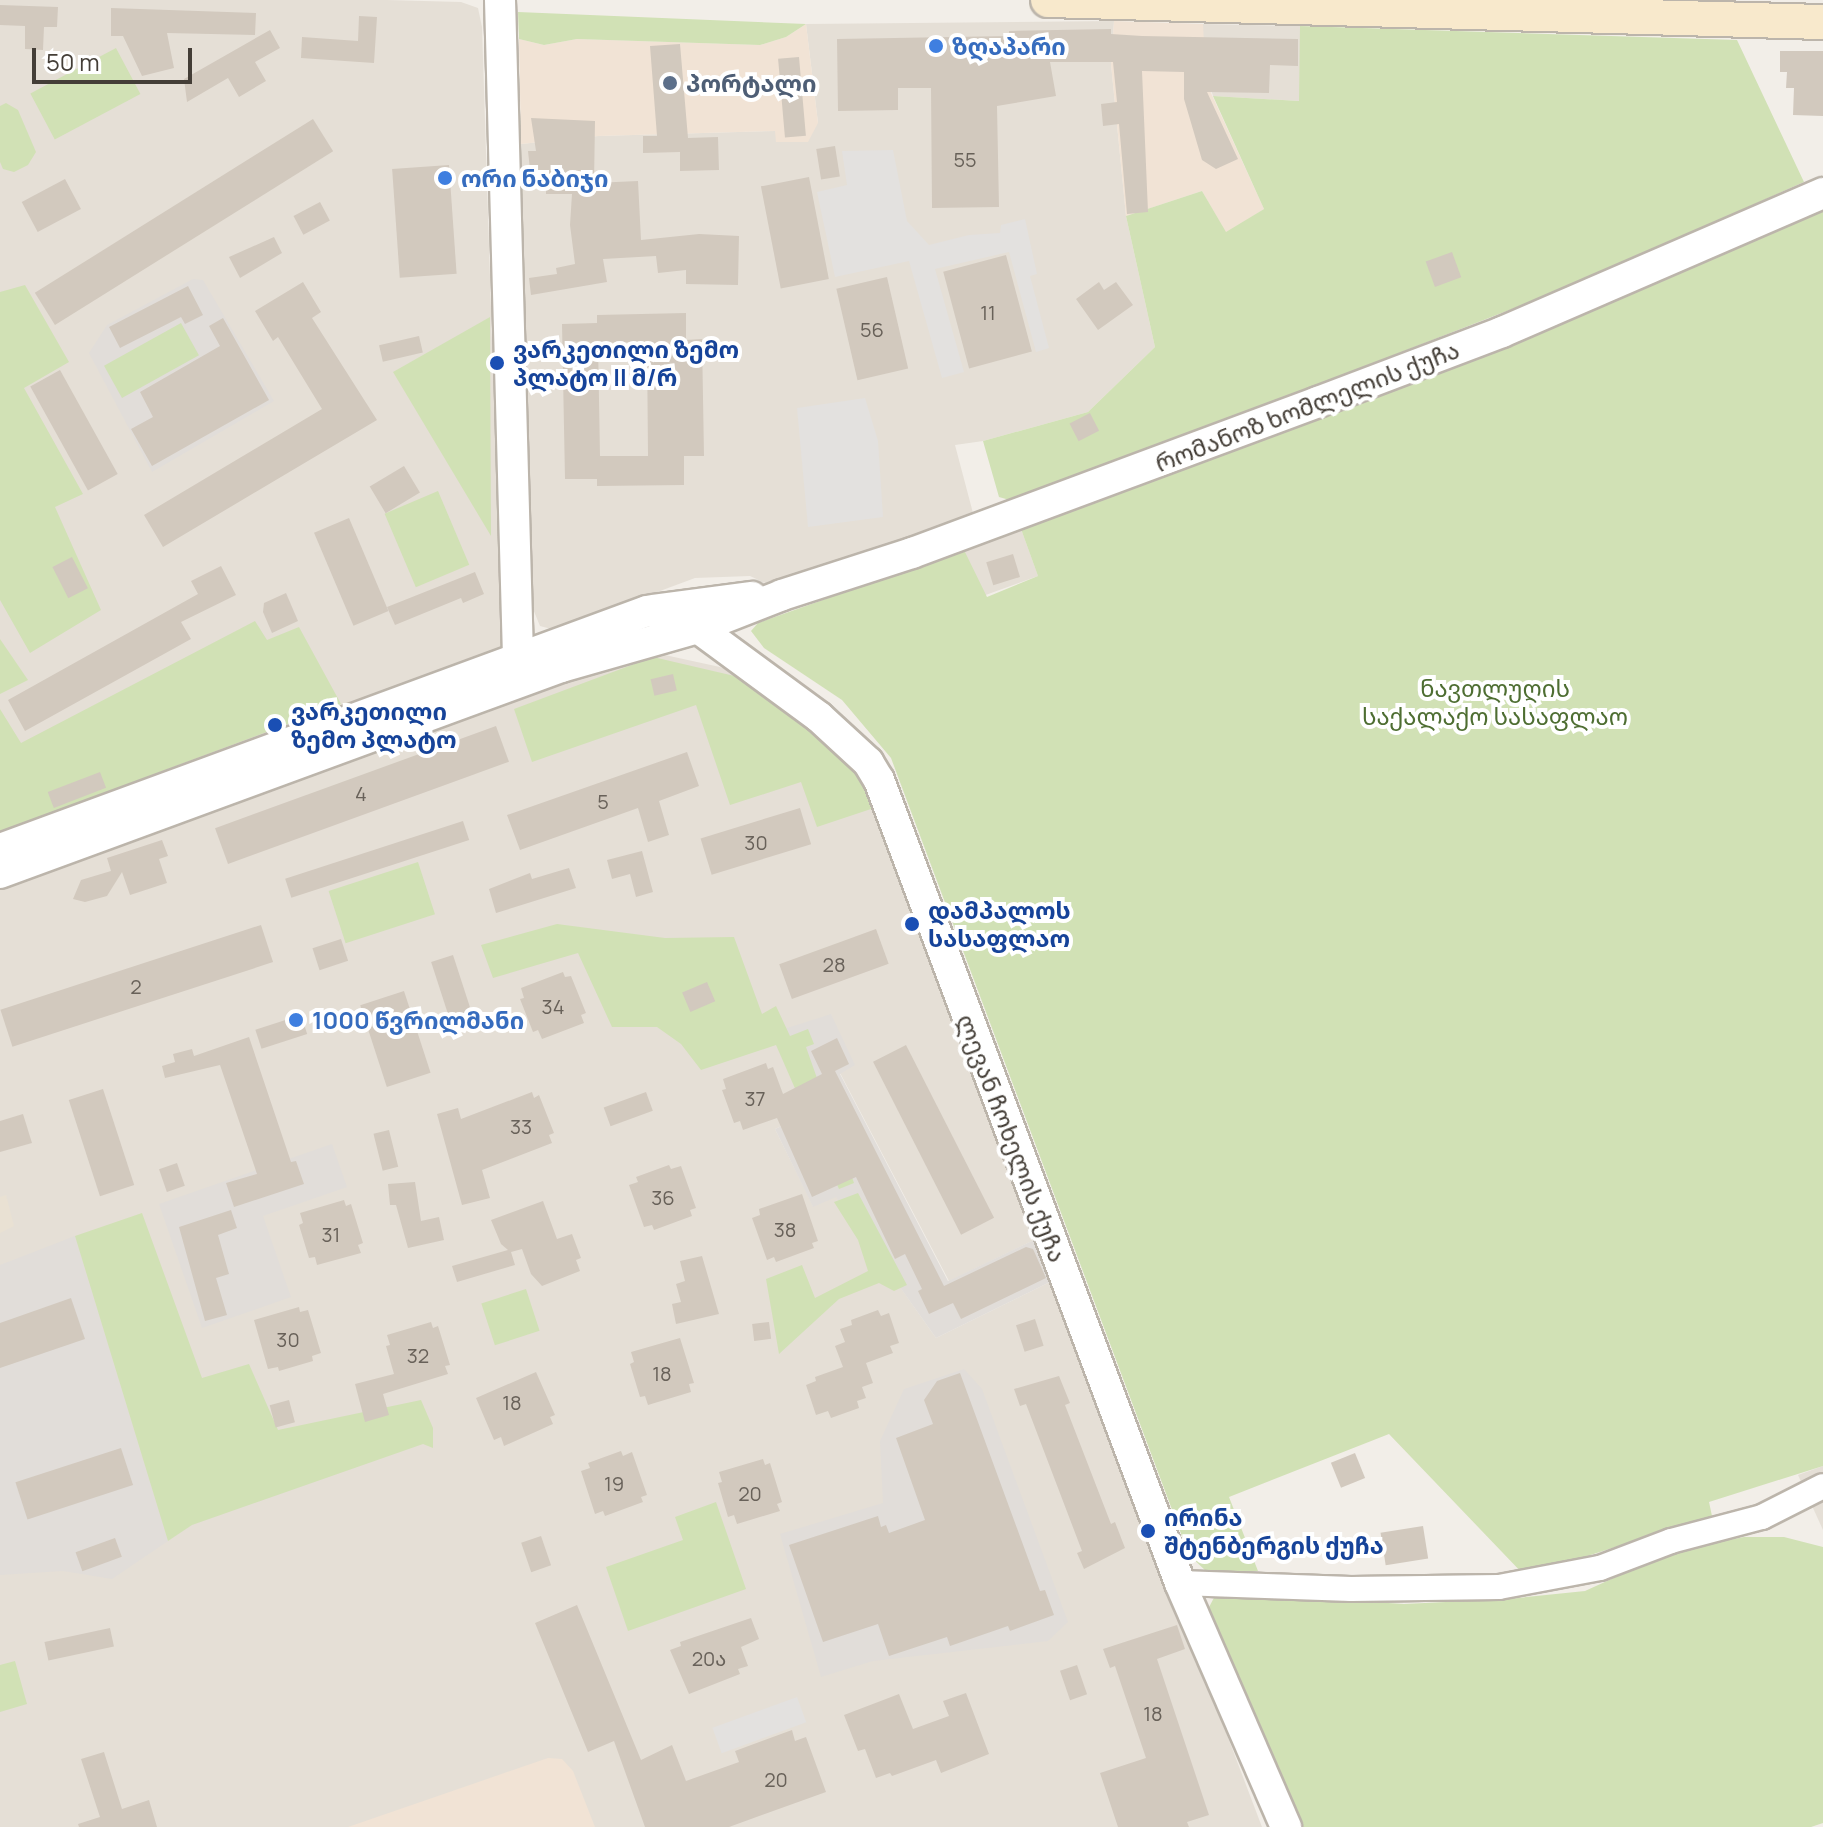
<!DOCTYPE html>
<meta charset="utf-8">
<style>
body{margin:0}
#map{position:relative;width:1823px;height:1827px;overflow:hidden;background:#f2eee8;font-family:Manrope,"Noto Sans Georgian",sans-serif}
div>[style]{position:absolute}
.residential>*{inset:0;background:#e5dfd6;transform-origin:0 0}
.commercial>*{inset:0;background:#f1e3d5}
.industrial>*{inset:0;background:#e1ddd9}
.education>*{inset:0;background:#e9e1d3}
.green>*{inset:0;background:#d1e1b5;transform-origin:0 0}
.parking>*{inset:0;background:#e3e1df;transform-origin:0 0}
.building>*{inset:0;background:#d2c9be;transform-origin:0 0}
.roads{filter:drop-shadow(2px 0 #bcb5ab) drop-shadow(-2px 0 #bcb5ab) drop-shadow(0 2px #bcb5ab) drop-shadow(0 -2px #bcb5ab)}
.minor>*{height:24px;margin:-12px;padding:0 12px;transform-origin:12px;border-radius:12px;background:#fff}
.tertiary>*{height:30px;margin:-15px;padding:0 15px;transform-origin:15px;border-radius:15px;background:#fff}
.secondary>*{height:34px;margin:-17px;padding:0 17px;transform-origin:17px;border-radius:17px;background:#f8e9cc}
.dots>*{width:22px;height:22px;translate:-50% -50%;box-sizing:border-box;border:4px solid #fff;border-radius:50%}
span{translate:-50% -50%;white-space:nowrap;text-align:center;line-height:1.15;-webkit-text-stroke:8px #fff;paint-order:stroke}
.number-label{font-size:20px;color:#686159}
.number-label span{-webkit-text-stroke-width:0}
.shop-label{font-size:24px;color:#366cbe;font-weight:700}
.left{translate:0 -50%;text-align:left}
.service-label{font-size:24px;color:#4e5e75;font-weight:700}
.transit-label{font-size:24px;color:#164399;font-weight:700}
.street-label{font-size:24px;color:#443e37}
.park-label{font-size:24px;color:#4e6e32}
.scale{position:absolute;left:32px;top:48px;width:160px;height:36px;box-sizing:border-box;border:4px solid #443e37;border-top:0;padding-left:10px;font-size:24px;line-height:28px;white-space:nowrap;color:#443e37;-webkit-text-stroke:6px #fff;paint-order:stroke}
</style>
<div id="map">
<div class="residential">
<div style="clip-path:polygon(0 0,387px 0,461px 2px,478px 8px,482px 27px,502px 653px,0 838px)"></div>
<div style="clip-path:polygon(1114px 21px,1111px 64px,1126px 216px,1155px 347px,1088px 412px,983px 441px,955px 445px,973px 513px,957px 523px,774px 587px,750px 576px,695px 578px,555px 630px,540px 626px,531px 604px,521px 144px,598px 136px,775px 131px,818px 123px,806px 24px)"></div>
<div style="clip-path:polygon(1203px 24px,1300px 26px,1300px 101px,1213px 96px,1203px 65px)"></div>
<div style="left:1021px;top:529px;width:50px;height:61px;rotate:70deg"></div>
<div style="clip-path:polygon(651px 652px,720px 667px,764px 684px,860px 772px,1038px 1238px,949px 1281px,840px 1073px,831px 1014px,813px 1112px,775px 1129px,813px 1206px,836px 1196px,936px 1338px,1054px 1280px,1262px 1827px,0 1827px,0 877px)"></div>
<div style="clip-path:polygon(1823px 1466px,1823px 1530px,1798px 1475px)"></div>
</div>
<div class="commercial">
<div style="clip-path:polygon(1114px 21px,1203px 24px,1206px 82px,1264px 209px,1226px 233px,1202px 191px,1126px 216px,1111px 64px)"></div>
<div style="clip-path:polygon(806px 24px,818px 123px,808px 142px,776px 142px,775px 131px,598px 136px,521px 144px,519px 39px,544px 45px,577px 39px,760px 45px,786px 37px)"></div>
<div style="clip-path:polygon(548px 1758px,562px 1759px,573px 1771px,595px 1827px,348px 1827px)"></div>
</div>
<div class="industrial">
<div style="clip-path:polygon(193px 279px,203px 280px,274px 401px,152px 472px,89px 353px,107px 325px)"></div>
<div style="clip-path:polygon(831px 1014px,855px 1065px,840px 1074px,948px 1281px,1038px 1238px,1054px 1280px,936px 1338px,836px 1197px,813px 1207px,775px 1129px,813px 1112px,778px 1031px)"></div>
<div style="clip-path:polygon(332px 1144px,347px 1187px,263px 1216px,291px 1297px,202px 1328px,159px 1204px)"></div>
<div style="clip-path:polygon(75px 1236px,168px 1541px,112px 1579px,63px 1571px,0 1575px,0 1265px)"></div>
<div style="clip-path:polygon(964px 1369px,982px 1389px,1068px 1622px,1048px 1641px,873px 1661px,821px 1677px,780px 1534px,883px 1503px,880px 1441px,904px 1389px)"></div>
</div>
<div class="education">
<div style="clip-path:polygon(6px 1195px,14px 1226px,0 1233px,0 1197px)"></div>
</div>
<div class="green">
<div style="clip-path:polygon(518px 12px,806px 24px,786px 37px,760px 45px,577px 39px,544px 45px,519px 39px)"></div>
<div style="clip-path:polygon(1300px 26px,1737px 40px,1804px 182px,1571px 286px,1024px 499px,1013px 501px,999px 497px,983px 441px,1088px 412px,1155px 347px,1126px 216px,1202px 191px,1226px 232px,1264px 209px,1213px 96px,1299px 101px)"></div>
<div style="left:116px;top:48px;width:52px;height:97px;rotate:62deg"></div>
<div style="clip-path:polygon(6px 103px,18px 110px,36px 152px,28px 165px,14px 172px,3px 169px,0 162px,0 106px)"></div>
<div style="clip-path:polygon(1823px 209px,1823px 1466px,1709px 1502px,1712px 1516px,1525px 1576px,1389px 1434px,1229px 1497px,1258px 1571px,1207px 1572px,1189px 1555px,891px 758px,842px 700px,764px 648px,751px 631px,758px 623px,964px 550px,987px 597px,1038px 576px,1021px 529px,1348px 407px,1585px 313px)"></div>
<div style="clip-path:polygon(25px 285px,69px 362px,24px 388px,83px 494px,55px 507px,101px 610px,30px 653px,0 600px,0 292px)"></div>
<div style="clip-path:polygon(490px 317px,491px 536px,393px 372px)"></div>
<div style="left:181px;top:323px;width:37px;height:88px;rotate:61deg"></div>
<div style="left:438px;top:491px;width:80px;height:58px;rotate:67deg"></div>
<div style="clip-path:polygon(255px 621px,267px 640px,299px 627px,341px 704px,0 832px,0 709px,21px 743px)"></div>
<div style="clip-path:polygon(0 639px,28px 680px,0 694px)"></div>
<div style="clip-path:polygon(653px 657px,756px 681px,791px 706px,857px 771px,874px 808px,817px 827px,801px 782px,730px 805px,696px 705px,532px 762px,514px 709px)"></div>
<div style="left:418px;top:862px;width:55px;height:94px;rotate:72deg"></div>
<div style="clip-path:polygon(557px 924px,665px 938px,734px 937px,762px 1014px,776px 1006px,790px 1036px,808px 1029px,814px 1044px,806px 1047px,854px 1183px,839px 1189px,776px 1045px,701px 1070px,681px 1044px,657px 1027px,612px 1027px,578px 953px,493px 978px,481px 945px)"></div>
<div style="clip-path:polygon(858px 1193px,907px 1285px,894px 1291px,879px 1283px,839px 1299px,779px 1354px,766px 1279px,802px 1265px,815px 1298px,868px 1271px,858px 1240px,834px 1202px)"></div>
<div style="clip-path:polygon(142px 1213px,202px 1378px,249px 1364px,278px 1430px,421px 1400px,433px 1428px,433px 1448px,423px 1444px,192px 1525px,168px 1541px,75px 1236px)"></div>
<div style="left:526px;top:1289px;width:44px;height:47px;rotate:72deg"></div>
<div style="clip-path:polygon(716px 1502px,746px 1589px,628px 1631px,606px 1567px,683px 1540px,675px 1517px)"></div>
<div style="clip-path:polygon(1744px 1537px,1784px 1537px,1823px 1547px,1823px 1823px,1811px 1827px,1289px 1827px,1207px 1611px,1217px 1592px,1404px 1604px,1508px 1599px,1585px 1591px,1673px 1551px)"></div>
<div style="clip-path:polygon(15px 1661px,27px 1704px,0 1712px,0 1665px)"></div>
</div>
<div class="parking">
<div style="clip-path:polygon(893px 150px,907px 221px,929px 245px,969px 235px,1000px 233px,1001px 225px,1025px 219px,1037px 274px,1030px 276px,1049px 348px,1036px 352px,1009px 252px,935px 269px,964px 372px,942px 378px,909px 261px,835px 277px,817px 192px,847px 185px,842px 151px)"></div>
<div style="clip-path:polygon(865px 398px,878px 441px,883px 517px,808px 527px,797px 408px)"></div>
<div style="left:797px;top:1697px;width:27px;height:90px;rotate:70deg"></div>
</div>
<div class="building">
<div style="clip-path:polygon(0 5px,58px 7px,57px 27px,44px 27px,43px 50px,25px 49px,25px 26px,0 25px)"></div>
<div style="clip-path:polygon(111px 8px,256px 13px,255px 35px,167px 33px,174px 68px,142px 76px,123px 36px,111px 36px)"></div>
<div style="clip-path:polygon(359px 16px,377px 17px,374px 63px,301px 58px,302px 37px,358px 41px)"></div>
<div style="clip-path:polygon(1111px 29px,1111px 34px,1142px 36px,1298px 39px,1298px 66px,1270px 65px,1269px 93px,1207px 92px,1238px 159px,1216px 169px,1202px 160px,1184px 99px,1184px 72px,1142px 71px,1148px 212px,1127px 214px,1119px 124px,1103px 126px,1101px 104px,1117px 102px,1113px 62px,1050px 62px,1056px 96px,997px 106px,999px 207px,932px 208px,931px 88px,898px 88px,898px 110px,838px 111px,837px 39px,1009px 36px,1009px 31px)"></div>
<div style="clip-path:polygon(270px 30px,280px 48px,255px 62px,266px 81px,239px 97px,228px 78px,187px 102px,184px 79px)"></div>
<div style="clip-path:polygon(680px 44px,688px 138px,718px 137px,719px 170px,680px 171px,680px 152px,643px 153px,643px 136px,657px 136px,650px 46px)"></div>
<div style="clip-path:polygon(1780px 51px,1823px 51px,1823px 116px,1793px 115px,1794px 88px,1786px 88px,1787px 72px,1780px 72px)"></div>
<div style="left:799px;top:57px;width:79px;height:21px;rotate:85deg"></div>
<div style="clip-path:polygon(531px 118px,595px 121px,594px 183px,638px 181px,641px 240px,699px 234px,739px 236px,738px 285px,686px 284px,686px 270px,658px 273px,656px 256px,603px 259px,607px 282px,531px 295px,529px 278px,557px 274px,556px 268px,575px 264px,570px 225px,572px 194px,546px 194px,546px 178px,531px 179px,528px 151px,536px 151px)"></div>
<div style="left:313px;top:119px;width:38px;height:328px;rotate:58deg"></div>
<div style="left:835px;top:146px;width:31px;height:19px;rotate:81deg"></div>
<div style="left:449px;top:165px;width:109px;height:57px;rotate:86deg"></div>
<div style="left:809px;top:177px;width:104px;height:49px;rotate:79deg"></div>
<div style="left:65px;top:179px;width:34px;height:49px;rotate:62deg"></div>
<div style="left:320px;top:202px;width:21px;height:30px;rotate:62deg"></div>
<div style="clip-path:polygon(274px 237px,282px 253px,240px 278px,229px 257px)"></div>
<div style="left:1452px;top:252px;width:27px;height:28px;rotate:70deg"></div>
<div style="left:1006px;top:255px;width:100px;height:65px;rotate:75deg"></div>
<div style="left:887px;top:277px;width:94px;height:52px;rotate:77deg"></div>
<div style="clip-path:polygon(303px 282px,321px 312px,312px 318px,377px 420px,163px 547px,144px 515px,322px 409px,278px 337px,273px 341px,255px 311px)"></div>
<div style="clip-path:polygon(1099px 282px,1104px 290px,1116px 282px,1133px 305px,1098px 330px,1076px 299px)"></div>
<div style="clip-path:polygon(188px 286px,203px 315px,185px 324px,181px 317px,120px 348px,109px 327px)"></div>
<div style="clip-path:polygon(evenodd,686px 313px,686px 340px,702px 339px,704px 456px,684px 456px,684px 485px,597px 486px,597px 479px,565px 479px,562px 324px,597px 323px,597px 315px,686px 313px,647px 342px,648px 456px,600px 456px,598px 343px,647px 342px)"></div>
<div style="clip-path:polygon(223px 318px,269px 400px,152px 466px,131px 429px,153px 417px,140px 392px,220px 346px,209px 326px)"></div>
<div style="left:419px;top:336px;width:17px;height:41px;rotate:77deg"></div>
<div style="left:60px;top:370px;width:119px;height:34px;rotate:61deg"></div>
<div style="left:1090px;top:413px;width:20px;height:23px;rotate:63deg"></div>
<div style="left:404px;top:466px;width:31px;height:40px;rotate:59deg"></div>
<div style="left:349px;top:518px;width:101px;height:38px;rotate:67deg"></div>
<div style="left:1013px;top:554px;width:24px;height:28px;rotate:73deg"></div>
<div style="left:72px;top:557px;width:35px;height:22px;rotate:63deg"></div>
<div style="clip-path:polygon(221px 566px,236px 595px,181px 622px,191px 639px,25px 731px,8px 700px,198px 594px,191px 581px)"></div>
<div style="clip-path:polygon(475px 572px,484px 594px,463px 603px,461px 598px,395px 625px,387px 607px)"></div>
<div style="clip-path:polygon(286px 593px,298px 621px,272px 633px,263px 612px,264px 603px)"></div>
<div style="left:673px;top:674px;width:17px;height:23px;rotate:77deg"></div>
<div style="left:496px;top:726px;width:38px;height:299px;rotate:70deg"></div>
<div style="clip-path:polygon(687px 752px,699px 786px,659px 801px,669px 835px,648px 842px,638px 808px,520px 850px,507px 815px)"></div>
<div style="left:100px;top:772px;width:17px;height:56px;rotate:69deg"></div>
<div style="left:800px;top:808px;width:38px;height:104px;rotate:73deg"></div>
<div style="left:463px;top:821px;width:20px;height:187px;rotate:72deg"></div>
<div style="clip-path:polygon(162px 840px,168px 856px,159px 859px,167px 883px,130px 895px,122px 872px,107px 896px,85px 902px,73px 899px,81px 880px,111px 871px,107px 858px)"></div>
<div style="clip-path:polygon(642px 851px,653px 892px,636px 897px,630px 874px,612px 879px,607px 860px)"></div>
<div style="clip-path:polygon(569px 868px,576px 888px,496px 913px,489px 889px,530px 873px,532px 879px)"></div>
<div style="left:261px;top:925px;width:39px;height:274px;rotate:72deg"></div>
<div style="left:876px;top:929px;width:37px;height:103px;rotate:70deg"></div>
<div style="left:341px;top:939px;width:23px;height:30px;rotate:72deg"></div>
<div style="left:453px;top:955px;width:68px;height:23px;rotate:72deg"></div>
<div style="clip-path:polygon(563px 972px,565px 977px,571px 976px,586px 1013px,581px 1015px,584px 1023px,542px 1039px,538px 1030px,533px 1032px,520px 999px,524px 998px,521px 988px)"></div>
<div style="left:707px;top:982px;width:21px;height:27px;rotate:67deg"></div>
<div style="left:404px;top:991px;width:86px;height:46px;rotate:72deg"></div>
<div style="left:301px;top:1015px;width:20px;height:48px;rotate:72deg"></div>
<div style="clip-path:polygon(249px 1037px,291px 1162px,296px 1161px,304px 1184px,234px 1207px,226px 1183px,257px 1174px,220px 1065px,165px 1078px,162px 1066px,175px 1062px,173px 1054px,192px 1049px,194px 1056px)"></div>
<div style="clip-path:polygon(837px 1038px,849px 1064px,835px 1071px,944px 1286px,1026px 1247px,1033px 1249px,1046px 1278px,961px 1319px,953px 1303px,929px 1314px,918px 1291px,922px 1289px,905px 1254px,895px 1259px,856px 1177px,812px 1197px,777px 1118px,743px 1130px,740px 1121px,734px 1123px,722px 1090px,726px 1089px,723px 1079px,766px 1063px,768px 1069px,773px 1067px,783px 1094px,822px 1074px,811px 1051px)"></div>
<div style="left:906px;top:1045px;width:194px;height:37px;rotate:63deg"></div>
<div style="left:103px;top:1089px;width:101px;height:36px;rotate:72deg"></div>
<div style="clip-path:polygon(532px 1092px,534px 1098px,539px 1095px,554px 1133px,549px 1135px,552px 1143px,482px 1170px,490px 1198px,462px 1205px,437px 1114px,458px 1108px,461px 1119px)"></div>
<div style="left:646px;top:1092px;width:20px;height:45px;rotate:70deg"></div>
<div style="clip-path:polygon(23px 1114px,32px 1143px,0 1152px,0 1121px)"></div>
<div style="left:389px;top:1130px;width:38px;height:16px;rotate:76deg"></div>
<div style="left:177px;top:1163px;width:24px;height:19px;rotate:71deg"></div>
<div style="clip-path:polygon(669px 1165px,671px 1169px,681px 1166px,696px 1208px,690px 1210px,692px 1216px,654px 1230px,652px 1225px,644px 1227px,629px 1185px,638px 1182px,636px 1177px)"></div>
<div style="clip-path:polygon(415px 1182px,421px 1221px,439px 1217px,444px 1240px,408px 1248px,396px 1205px,390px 1205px,388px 1184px)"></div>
<div style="clip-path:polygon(802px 1194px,818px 1241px,812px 1243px,814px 1248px,776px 1262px,774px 1257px,767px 1260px,752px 1218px,760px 1215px,759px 1209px)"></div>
<div style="clip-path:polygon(344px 1200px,346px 1206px,351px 1204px,363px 1243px,358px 1245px,361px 1253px,317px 1265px,315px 1257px,309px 1258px,299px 1225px,303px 1223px,300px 1213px)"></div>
<div style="clip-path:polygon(543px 1201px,557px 1239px,572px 1234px,581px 1258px,576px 1260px,580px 1271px,542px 1286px,531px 1274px,522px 1249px,511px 1252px,515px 1265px,457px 1282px,452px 1266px,508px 1250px,501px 1244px,491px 1220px)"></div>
<div style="clip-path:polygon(231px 1210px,237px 1228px,218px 1235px,229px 1274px,216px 1278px,227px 1315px,205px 1321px,179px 1227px)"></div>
<div style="clip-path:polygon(702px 1256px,719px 1314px,676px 1324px,672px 1304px,681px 1302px,676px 1284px,685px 1281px,680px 1261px)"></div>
<div style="clip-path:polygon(71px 1298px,85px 1339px,0 1368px,0 1323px)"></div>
<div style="clip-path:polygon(299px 1307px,300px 1312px,308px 1310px,321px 1353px,312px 1356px,313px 1361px,279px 1371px,278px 1367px,268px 1369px,254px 1320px)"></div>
<div style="clip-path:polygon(878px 1310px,881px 1316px,889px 1313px,899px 1343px,890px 1346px,893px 1353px,866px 1363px,873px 1383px,862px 1387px,866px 1398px,857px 1401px,859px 1408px,831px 1418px,828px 1411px,816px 1415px,806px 1385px,816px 1381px,815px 1377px,843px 1367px,835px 1346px,845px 1342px,840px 1329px,852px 1325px,851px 1320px)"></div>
<div style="left:1035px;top:1319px;width:28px;height:20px;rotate:72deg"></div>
<div style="clip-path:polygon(431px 1322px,433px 1328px,438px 1326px,450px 1365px,445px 1366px,448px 1374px,383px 1394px,389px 1415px,365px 1422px,355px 1384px,394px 1374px,386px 1346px,390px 1345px,387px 1335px)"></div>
<div style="left:769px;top:1322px;width:17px;height:17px;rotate:83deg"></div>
<div style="clip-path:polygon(680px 1338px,694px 1383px,689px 1384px,691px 1392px,648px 1405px,645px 1396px,640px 1397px,630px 1364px,634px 1362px,631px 1352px)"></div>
<div style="clip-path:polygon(536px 1372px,555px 1415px,550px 1417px,553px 1424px,504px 1446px,501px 1437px,494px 1440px,476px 1398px)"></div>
<div style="clip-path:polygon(960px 1373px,1040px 1591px,1045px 1590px,1054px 1615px,1010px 1631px,1008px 1626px,950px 1646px,947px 1637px,889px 1656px,878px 1624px,823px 1642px,789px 1545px,878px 1516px,881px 1527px,886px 1525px,889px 1533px,925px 1520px,896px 1438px,933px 1424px,924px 1400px,937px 1381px)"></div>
<div style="clip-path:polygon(1059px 1376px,1070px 1403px,1065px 1405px,1111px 1524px,1115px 1522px,1125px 1548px,1084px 1569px,1077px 1553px,1082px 1551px,1026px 1404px,1020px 1406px,1014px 1389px)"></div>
<div style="left:289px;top:1400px;width:23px;height:20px;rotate:75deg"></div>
<div style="left:121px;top:1448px;width:39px;height:111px;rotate:72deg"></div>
<div style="clip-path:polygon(621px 1451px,623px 1456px,632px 1452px,647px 1495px,641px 1497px,643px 1502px,605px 1516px,603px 1511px,595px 1514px,581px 1471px,590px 1468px,588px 1463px)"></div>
<div style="left:1355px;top:1453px;width:27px;height:26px;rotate:68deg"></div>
<div style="clip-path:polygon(763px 1459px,765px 1465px,770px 1463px,782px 1502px,777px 1504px,780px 1511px,737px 1524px,734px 1515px,728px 1517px,718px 1483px,722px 1482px,719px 1472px)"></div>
<div style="left:1423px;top:1526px;width:33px;height:43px;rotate:81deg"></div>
<div style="left:541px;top:1536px;width:31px;height:21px;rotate:71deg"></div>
<div style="left:115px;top:1538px;width:20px;height:42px;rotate:70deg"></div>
<div style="clip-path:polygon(577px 1605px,641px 1760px,672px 1745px,686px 1781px,739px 1762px,735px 1751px,792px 1730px,795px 1741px,806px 1737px,826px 1792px,729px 1827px,645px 1827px,614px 1741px,588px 1752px,535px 1623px)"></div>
<div style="clip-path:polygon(751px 1618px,759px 1639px,741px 1647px,748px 1666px,738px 1669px,740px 1674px,689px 1694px,670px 1650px,681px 1646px,680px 1642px)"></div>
<div style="clip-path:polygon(1177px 1625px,1185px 1649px,1157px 1659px,1209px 1815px,1187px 1822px,1189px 1827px,1118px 1827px,1100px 1773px,1146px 1758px,1115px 1666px,1110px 1668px,1103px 1649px)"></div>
<div style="left:110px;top:1628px;width:19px;height:67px;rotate:78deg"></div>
<div style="left:1077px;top:1665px;width:31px;height:18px;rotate:71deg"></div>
<div style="clip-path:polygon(966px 1693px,989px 1754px,941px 1773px,936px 1760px,892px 1776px,890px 1773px,876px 1778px,865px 1749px,858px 1751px,844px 1715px,899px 1694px,913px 1729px,949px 1716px,943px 1701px)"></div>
<div style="clip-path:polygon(104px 1752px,122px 1809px,149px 1800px,157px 1827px,79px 1827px,78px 1824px,100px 1817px,81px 1759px)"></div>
</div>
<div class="roads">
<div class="minor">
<div style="left:1180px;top:1583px;width:171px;rotate:2deg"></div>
<div style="left:1351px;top:1589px;width:148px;rotate:-0.8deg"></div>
<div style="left:1499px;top:1587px;width:103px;rotate:-10.7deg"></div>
<div style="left:1600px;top:1568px;width:76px;rotate:-20.8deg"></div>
<div style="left:1671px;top:1541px;width:94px;rotate:-14.8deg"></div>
<div style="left:1762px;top:1517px;width:68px;rotate:-26.9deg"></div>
</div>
<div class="tertiary">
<div style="left:500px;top:0;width:656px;rotate:88.43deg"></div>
<div style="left:518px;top:656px;width:18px;rotate:71deg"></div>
<div style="left:653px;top:610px;width:100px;rotate:-7.5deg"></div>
<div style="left:0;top:849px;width:689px;rotate:-20.2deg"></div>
<div style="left:647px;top:611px;width:22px;rotate:10deg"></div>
<div style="left:669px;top:615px;width:32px;rotate:24deg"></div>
<div style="left:698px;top:628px;width:150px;rotate:36.3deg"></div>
<div style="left:819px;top:717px;width:67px;rotate:42.6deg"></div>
<div style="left:868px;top:762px;width:21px;rotate:59deg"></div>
<div style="left:879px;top:780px;width:858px;rotate:69.45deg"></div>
<div style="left:1180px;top:1583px;width:266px;rotate:66.5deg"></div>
<div style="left:0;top:873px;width:598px;rotate:-20.16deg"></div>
<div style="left:561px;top:667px;width:142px;rotate:-15.9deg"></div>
<div style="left:698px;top:628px;width:90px;rotate:-21.4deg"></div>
<div style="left:782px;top:595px;width:137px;rotate:-17.9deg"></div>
<div style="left:912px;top:553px;width:433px;rotate:-20.4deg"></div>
<div style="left:1318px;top:402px;width:197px;rotate:-20.8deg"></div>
<div style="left:1502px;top:332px;width:350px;rotate:-23.4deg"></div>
</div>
<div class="secondary">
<div style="left:1048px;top:0;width:775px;rotate:1.63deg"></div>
</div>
</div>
<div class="dots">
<div style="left:936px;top:46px;background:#3f7fe0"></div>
<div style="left:670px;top:83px;background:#5c6f8a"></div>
<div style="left:445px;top:178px;background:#3f7fe0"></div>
<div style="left:497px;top:363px;background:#1a4fb4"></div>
<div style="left:275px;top:725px;background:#1a4fb4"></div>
<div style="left:912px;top:924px;background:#1a4fb4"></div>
<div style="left:296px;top:1020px;background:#3f7fe0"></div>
<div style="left:1148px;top:1531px;background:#1a4fb4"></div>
</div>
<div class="number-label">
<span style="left:965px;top:159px">55</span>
<span style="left:988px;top:312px">11</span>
<span style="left:872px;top:329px">56</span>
<span style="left:361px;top:793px">4</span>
<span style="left:603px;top:801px">5</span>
<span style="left:756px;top:842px">30</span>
<span style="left:834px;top:964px">28</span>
<span style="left:136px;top:986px">2</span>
<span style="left:553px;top:1006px">34</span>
<span style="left:755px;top:1098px">37</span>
<span style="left:521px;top:1126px">33</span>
<span style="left:663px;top:1197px">36</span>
<span style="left:785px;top:1229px">38</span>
<span style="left:331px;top:1234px">31</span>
<span style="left:288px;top:1339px">30</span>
<span style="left:418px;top:1355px">32</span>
<span style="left:662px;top:1373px">18</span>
<span style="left:512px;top:1402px">18</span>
<span style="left:614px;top:1483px">19</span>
<span style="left:750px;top:1493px">20</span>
<span style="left:709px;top:1658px">20ა</span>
<span style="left:1153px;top:1713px">18</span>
<span style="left:776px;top:1779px">20</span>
</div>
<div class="shop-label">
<span class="left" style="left:952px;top:46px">ზღაპარი</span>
<span class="left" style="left:461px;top:178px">ორი ნაბიჯი</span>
<span class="left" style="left:312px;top:1020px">1000 წვრილმანი</span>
</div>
<div class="service-label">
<span class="left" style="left:686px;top:83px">პორტალი</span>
</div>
<div class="transit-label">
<span class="left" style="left:513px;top:363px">ვარკეთილი ზემო<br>პლატო II მ/რ</span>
<span class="left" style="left:291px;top:725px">ვარკეთილი<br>ზემო პლატო</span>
<span class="left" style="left:928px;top:924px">დამპალოს<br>სასაფლაო</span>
<span class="left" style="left:1164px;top:1531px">ირინა<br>შტენბერგის ქუჩა</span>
</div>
<div class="street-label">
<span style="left:1307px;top:406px;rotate:-21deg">რომანოზ ხომლელის ქუჩა</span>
<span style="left:1012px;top:1138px;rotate:69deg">ლევან ჩოხელის ქუჩა</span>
</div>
<div class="park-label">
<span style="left:1495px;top:702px">ნავთლუღის<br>საქალაქო სასაფლაო</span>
</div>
<div class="scale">50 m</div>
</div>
